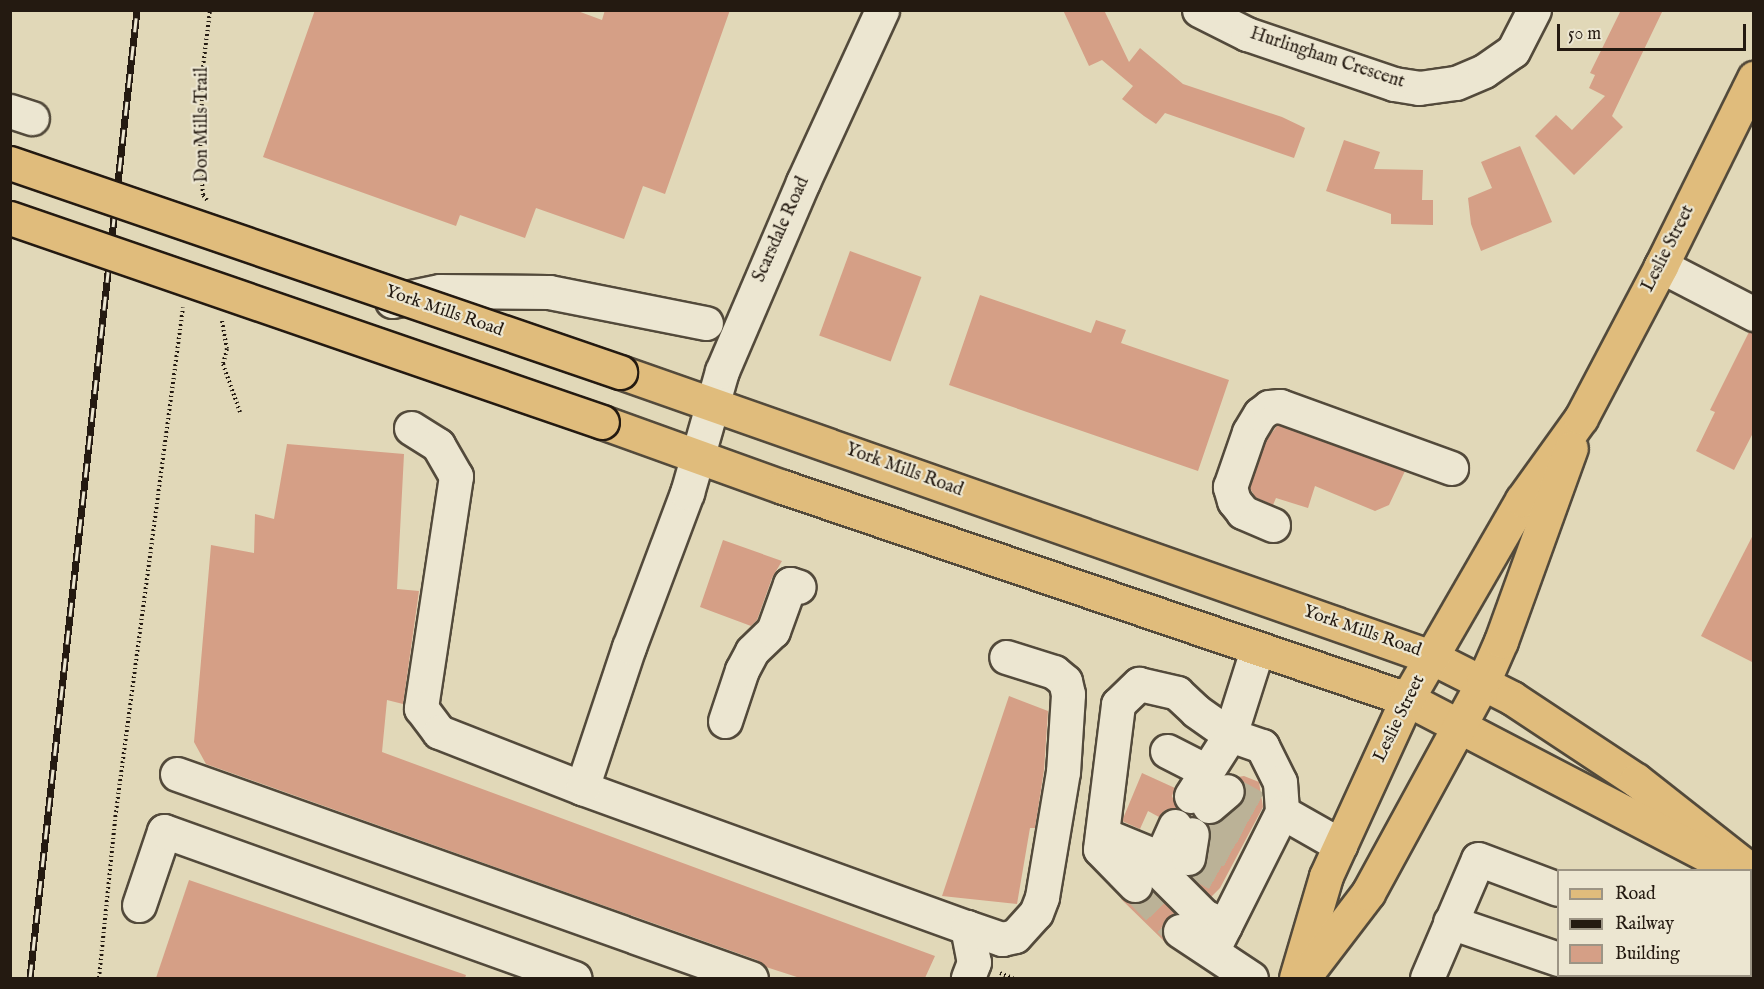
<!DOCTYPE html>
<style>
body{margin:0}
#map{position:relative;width:1764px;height:989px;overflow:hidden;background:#e1d8b8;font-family:"IM FELL English",serif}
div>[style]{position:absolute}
.building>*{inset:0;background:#d59f86;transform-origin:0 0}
.minor-tunnel>*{height:33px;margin-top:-16.5px;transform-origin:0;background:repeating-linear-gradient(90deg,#bbb297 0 33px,transparent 0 49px)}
.path>*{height:4px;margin-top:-2px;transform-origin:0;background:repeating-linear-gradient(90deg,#241a11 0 1.5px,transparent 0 4.5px)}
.roads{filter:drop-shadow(2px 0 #534a3b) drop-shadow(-2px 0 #534a3b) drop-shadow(0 2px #534a3b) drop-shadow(0 -2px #534a3b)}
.minor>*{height:33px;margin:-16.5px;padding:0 16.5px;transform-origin:16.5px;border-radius:16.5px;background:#ece6d1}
.major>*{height:33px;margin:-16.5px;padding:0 16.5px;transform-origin:16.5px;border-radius:16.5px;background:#e0bc7c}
.rail>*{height:7px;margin-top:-3.5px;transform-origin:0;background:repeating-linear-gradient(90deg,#ece6d1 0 14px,#241a11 0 28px);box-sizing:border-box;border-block:2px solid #241a11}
.bridges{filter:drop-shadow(2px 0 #241a11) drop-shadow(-2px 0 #241a11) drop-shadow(0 2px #241a11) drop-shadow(0 -2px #241a11)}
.major-bridge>*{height:33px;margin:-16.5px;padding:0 16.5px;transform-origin:16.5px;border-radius:16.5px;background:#e0bc7c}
span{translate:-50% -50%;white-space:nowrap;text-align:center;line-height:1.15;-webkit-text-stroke:4.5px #ece6d1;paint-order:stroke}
.street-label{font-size:18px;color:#241a11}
.frame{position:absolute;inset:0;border:12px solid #241a11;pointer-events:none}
.legend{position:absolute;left:1557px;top:869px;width:195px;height:108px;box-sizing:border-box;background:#ece6d1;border:2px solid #9c9484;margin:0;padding:8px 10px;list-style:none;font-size:18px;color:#241a11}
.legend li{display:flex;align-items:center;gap:12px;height:30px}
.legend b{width:30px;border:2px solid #9c9484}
.scale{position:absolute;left:1557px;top:24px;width:189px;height:27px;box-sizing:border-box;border:3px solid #241a11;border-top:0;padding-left:8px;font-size:18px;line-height:21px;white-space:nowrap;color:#241a11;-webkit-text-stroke:4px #ece6d1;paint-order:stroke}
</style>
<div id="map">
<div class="building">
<div style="clip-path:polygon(315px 10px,575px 10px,602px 20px,605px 10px,730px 10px,665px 194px,643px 186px,624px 239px,536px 208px,525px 238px,460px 215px,456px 226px,263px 157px)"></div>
<div style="clip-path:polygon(1063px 10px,1104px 10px,1129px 62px,1140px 48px,1183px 84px,1282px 117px,1305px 128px,1294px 158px,1165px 113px,1156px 124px,1144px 116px,1122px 99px,1133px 86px,1102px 60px,1089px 66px)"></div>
<div style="clip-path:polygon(1621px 10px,1663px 10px,1612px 116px,1623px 127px,1574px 175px,1535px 136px,1556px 115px,1572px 130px,1605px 96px,1589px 88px,1595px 75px,1590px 73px)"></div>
<div style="clip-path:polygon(1344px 140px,1380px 152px,1374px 169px,1423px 170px,1422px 200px,1433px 200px,1433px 225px,1391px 224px,1391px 214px,1326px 191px)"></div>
<div style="clip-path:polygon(1520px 146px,1552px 222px,1481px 251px,1471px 224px,1468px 198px,1492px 188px,1481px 162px)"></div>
<div style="left:850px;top:251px;width:76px;height:90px;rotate:20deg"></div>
<div style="clip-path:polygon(980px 295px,1091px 333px,1096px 320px,1126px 330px,1121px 343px,1229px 380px,1198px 471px,949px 385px)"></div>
<div style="clip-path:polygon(1749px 332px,1754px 333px,1754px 431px,1734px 470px,1696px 451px,1715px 412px,1710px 410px)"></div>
<div style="clip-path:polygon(1278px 425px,1405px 471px,1389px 505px,1375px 511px,1315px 486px,1308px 508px,1276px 498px,1273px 505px,1255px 497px,1250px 488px,1266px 440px)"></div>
<div style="clip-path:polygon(287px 444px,404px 454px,397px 589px,419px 591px,403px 704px,387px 700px,382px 752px,935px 956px,925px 978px,800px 978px,766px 967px,757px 960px,206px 764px,194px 742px,211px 545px,254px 553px,255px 514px,274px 519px)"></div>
<div style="clip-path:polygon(1754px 533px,1754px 663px,1701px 636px)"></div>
<div style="clip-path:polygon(723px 540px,782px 561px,772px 578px,757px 620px,751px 626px,700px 607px)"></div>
<div style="clip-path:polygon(1009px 696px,1048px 711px,1044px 770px,1035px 828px,1030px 828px,1017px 904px,942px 896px)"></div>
<div style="clip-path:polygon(1142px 773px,1175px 788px,1172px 796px,1177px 808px,1165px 810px,1159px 817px,1148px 811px,1140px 829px,1122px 821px)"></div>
<div style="clip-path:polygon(1244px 776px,1259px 782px,1263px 807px,1220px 888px,1211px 897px,1191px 876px,1202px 870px,1206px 862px,1211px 836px,1207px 824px,1221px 820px,1244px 798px,1245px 787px,1238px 777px)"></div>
<div style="clip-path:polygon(189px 880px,466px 975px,465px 978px,156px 978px)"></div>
<div style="clip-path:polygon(1153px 891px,1175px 913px,1165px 920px,1161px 929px,1167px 944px,1121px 899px,1140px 903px,1148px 899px)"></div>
</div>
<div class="minor-tunnel">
<div style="left:1227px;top:791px;width:39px;rotate:29deg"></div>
<div style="left:1183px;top:811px;width:15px;rotate:28deg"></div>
<div style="left:1196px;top:818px;width:20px;rotate:-15deg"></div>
<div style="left:1215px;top:813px;width:39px;rotate:27deg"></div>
<div style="left:1196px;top:818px;width:19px;rotate:72deg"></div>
<div style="left:1202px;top:836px;width:41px;rotate:27.8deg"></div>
<div style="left:1188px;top:858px;width:43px;rotate:28.9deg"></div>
<div style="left:1135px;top:885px;width:64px;rotate:45.6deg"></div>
</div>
<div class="path">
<div style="left:207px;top:200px;width:6px;rotate:-129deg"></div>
<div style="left:203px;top:195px;width:40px;rotate:-94.3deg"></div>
<div style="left:200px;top:155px;width:88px;rotate:-88deg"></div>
<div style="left:203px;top:67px;width:57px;rotate:-83deg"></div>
<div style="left:222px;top:321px;width:28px;rotate:80deg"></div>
<div style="left:227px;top:349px;width:16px;rotate:105deg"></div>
<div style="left:223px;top:364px;width:51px;rotate:70.5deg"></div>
<div style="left:1000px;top:973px;width:14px;rotate:21deg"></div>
<div style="left:99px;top:978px;width:167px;rotate:-84.2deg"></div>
<div style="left:116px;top:812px;width:509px;rotate:-82.44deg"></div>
</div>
<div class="roads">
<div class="minor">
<div style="left:1199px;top:10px;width:54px;rotate:26.6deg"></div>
<div style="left:1247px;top:34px;width:155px;rotate:18.8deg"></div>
<div style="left:1394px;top:84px;width:25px;rotate:9deg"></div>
<div style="left:1419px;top:88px;width:37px;rotate:-8deg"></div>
<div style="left:1456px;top:83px;width:30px;rotate:-23deg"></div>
<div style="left:1484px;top:71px;width:35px;rotate:-35deg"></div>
<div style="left:1513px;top:51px;width:46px;rotate:-62.9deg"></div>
<div style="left:10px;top:111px;width:23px;rotate:18deg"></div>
<div style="left:1661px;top:266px;width:105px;rotate:27.3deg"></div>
<div style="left:392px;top:301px;width:49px;rotate:-11.8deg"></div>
<div style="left:440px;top:291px;width:109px;rotate:0.5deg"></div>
<div style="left:549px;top:292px;width:160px;rotate:11.2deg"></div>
<div style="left:411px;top:428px;width:32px;rotate:32deg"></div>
<div style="left:438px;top:445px;width:36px;rotate:60deg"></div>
<div style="left:456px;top:476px;width:235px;rotate:98.6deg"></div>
<div style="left:421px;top:708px;width:30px;rotate:53deg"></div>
<div style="left:439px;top:732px;width:154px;rotate:21.4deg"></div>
<div style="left:582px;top:788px;width:409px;rotate:19.9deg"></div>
<div style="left:967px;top:927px;width:36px;rotate:79deg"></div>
<div style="left:974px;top:962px;width:17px;rotate:111deg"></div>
<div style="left:1273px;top:525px;width:33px;rotate:-157deg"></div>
<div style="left:1243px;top:512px;width:14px;rotate:-129deg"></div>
<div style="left:1234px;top:501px;width:15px;rotate:-106deg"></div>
<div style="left:1230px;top:487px;width:58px;rotate:-70.9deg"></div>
<div style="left:1249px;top:432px;width:21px;rotate:-59deg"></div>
<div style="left:1260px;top:414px;width:11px;rotate:-38deg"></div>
<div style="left:1269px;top:407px;width:11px;rotate:-5deg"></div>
<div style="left:1280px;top:406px;width:182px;rotate:19.9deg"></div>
<div style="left:725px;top:721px;width:54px;rotate:-71.6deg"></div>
<div style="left:742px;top:670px;width:21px;rotate:-62deg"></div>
<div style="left:752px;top:651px;width:29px;rotate:-44deg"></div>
<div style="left:773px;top:631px;width:50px;rotate:-70.1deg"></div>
<div style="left:790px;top:584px;width:9px;rotate:18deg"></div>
<div style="left:1167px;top:751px;width:44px;rotate:27.1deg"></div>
<div style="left:177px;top:774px;width:609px;rotate:19.57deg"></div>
<div style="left:582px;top:788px;width:149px;rotate:-71.6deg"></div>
<div style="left:629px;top:647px;width:165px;rotate:-69.4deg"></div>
<div style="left:687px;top:493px;width:127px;rotate:-74deg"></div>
<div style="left:722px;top:371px;width:206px;rotate:-66.8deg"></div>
<div style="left:803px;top:182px;width:189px;rotate:-65.3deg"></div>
<div style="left:1191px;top:796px;width:72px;rotate:-57.4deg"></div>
<div style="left:1230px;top:735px;width:89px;rotate:-72.4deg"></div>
<div style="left:1209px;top:806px;width:23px;rotate:-40deg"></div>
<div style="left:1175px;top:826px;width:46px;rotate:114.3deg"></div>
<div style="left:1156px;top:868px;width:68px;rotate:45deg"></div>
<div style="left:1204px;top:916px;width:23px;rotate:25deg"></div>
<div style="left:1102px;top:834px;width:63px;rotate:22.5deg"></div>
<div style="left:1188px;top:858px;width:24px;rotate:-81deg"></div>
<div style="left:1135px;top:885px;width:50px;rotate:-134.2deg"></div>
<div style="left:1100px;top:849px;width:146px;rotate:-82.9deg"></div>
<div style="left:1118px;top:704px;width:29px;rotate:-44deg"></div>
<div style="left:1139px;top:684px;width:39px;rotate:13deg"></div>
<div style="left:1177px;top:693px;width:26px;rotate:43deg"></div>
<div style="left:1196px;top:711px;width:42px;rotate:35.2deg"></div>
<div style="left:1230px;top:735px;width:34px;rotate:19deg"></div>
<div style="left:1262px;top:746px;width:40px;rotate:63.4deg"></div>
<div style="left:1280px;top:782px;width:30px;rotate:86deg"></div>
<div style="left:139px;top:905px;width:78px;rotate:-71.3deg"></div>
<div style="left:164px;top:831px;width:436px;rotate:19.7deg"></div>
<div style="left:1450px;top:922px;width:114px;rotate:18.9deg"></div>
<div style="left:967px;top:927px;width:37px;rotate:19deg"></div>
<div style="left:1002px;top:939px;width:13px;rotate:-13deg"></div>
<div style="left:1015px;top:936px;width:31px;rotate:-48deg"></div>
<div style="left:1036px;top:913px;width:17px;rotate:-69deg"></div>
<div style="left:1042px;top:897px;width:127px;rotate:-80.5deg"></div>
<div style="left:1063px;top:772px;width:78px;rotate:-86.3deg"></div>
<div style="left:1068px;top:694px;width:13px;rotate:-103deg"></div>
<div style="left:1065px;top:681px;width:14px;rotate:-141deg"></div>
<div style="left:1054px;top:672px;width:50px;rotate:-162.6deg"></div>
<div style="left:1180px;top:931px;width:85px;rotate:33.5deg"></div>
<div style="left:1212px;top:951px;width:156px;rotate:-63.3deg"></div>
<div style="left:1282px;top:812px;width:67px;rotate:29.6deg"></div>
<div style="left:1607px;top:976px;width:9px;rotate:13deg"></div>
<div style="left:1427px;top:978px;width:129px;rotate:-66.8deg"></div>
<div style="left:1478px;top:859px;width:85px;rotate:20.6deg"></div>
</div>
<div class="major">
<div style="left:620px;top:372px;width:860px;rotate:19.36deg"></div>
<div style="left:1431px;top:657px;width:91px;rotate:26.8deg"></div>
<div style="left:1512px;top:698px;width:149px;rotate:33.5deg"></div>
<div style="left:1636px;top:780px;width:150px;rotate:38.2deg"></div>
<div style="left:602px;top:422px;width:192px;rotate:19.8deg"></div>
<div style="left:783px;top:487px;width:659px;rotate:18.76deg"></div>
<div style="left:1407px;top:699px;width:344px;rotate:27.5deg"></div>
<div style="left:1296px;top:978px;width:106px;rotate:-73.6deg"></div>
<div style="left:1326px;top:876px;width:195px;rotate:-65.4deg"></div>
<div style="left:1407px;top:699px;width:230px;rotate:-60deg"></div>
<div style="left:1522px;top:500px;width:101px;rotate:-54.3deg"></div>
<div style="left:1581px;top:418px;width:172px;rotate:-62.2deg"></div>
<div style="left:1661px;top:266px;width:210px;rotate:-63.7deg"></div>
<div style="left:1303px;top:978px;width:107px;rotate:-52.6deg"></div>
<div style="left:1368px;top:893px;width:240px;rotate:-61.4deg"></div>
<div style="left:1483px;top:682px;width:45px;rotate:-66.3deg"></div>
<div style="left:1501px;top:641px;width:205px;rotate:-70.1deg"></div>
</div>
</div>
<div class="rail">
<div style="left:30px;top:978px;width:974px;rotate:-83.69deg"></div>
</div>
<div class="bridges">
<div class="major-bridge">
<div style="left:10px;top:163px;width:645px;rotate:18.91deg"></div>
<div style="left:10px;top:218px;width:626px;rotate:19.01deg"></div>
</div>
</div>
<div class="street-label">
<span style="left:1327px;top:59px;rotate:18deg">Hurlingham Crescent</span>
<span style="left:203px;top:125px;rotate:-90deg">Don Mills Trail</span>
<span style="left:782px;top:230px;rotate:-66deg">Scarsdale Road</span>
<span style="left:1669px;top:249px;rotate:-63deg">Leslie Street</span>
<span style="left:444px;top:312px;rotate:19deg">York Mills Road</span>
<span style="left:904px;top:471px;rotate:20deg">York Mills Road</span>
<span style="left:1362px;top:632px;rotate:19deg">York Mills Road</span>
<span style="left:1400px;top:719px;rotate:-64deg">Leslie Street</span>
</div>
<div class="frame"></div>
<ul class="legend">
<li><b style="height:8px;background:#e0bc7c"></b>Road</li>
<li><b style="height:8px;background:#241a11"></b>Railway</li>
<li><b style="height:16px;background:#d59f86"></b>Building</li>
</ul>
<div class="scale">50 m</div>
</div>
